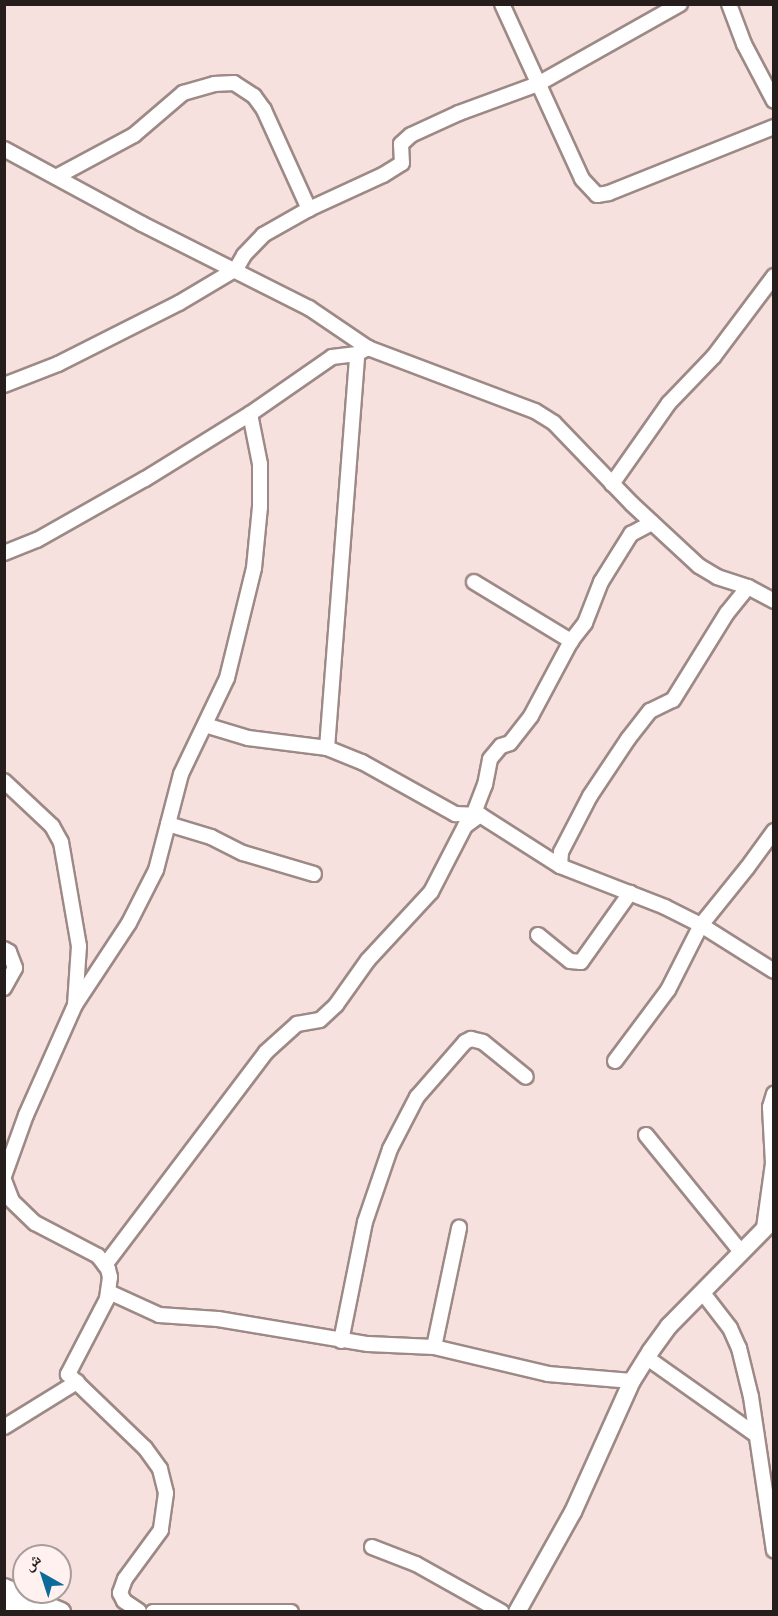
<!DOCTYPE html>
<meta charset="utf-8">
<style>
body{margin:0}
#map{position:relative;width:778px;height:1616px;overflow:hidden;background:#f7e1de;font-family:"PT Sans","Noto Naskh Arabic",sans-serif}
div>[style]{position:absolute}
.roads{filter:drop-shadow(2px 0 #9d8986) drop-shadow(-2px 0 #9d8986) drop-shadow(0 2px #9d8986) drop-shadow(0 -2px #9d8986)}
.minor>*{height:14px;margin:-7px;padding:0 7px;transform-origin:7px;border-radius:7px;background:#fff}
.tertiary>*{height:16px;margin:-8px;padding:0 8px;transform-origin:8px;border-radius:8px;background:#fff}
.secondary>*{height:18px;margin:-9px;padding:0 9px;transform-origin:9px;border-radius:9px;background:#fff}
span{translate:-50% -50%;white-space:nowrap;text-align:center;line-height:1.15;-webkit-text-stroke:6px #fef1ef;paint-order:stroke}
.frame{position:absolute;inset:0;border:6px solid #261e1d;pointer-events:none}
.north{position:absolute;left:12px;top:1544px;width:60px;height:60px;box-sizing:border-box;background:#fef1ef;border:2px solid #a89d9b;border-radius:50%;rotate:321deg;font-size:16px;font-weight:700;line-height:24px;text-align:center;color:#261e1d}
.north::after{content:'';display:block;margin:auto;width:21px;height:27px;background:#0d6a99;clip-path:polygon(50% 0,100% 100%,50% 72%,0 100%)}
</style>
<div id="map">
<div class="roads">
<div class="minor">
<div style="left:502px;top:4px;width:192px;rotate:65.4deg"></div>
<div style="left:582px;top:179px;width:22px;rotate:47deg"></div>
<div style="left:597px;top:195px;width:12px;rotate:-9deg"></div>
<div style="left:609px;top:193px;width:178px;rotate:-21.8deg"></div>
<div style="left:729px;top:4px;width:43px;rotate:69.4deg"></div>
<div style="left:744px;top:44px;width:64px;rotate:62.2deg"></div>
<div style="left:4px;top:149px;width:157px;rotate:28.5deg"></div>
<div style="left:142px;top:224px;width:187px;rotate:26.7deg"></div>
<div style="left:309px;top:308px;width:71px;rotate:34.1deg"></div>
<div style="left:368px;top:348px;width:178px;rotate:20.7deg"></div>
<div style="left:535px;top:411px;width:22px;rotate:32deg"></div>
<div style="left:554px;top:423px;width:112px;rotate:46.1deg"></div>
<div style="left:632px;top:504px;width:91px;rotate:42.8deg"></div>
<div style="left:699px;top:566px;width:21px;rotate:31deg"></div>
<div style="left:717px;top:577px;width:33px;rotate:18deg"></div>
<div style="left:748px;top:587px;width:30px;rotate:28deg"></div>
<div style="left:56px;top:177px;width:89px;rotate:-28.3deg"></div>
<div style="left:134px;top:135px;width:65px;rotate:-40.6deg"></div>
<div style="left:183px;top:93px;width:32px;rotate:-16deg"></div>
<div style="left:214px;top:84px;width:20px;rotate:-3deg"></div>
<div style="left:234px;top:83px;width:24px;rotate:33deg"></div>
<div style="left:254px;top:96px;width:17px;rotate:54deg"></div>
<div style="left:264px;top:110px;width:109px;rotate:65.6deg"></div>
<div style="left:4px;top:385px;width:58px;rotate:-21.3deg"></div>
<div style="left:58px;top:364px;width:136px;rotate:-26.8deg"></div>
<div style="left:179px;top:303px;width:66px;rotate:-30.8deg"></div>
<div style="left:236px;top:269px;width:16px;rotate:-60deg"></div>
<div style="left:244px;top:255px;width:28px;rotate:-46deg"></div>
<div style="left:263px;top:235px;width:53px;rotate:-29.5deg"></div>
<div style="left:309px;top:209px;width:81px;rotate:-24.7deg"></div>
<div style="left:383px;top:175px;width:22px;rotate:-32deg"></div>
<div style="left:402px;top:163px;width:19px;rotate:-93deg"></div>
<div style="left:401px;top:144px;width:13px;rotate:-42deg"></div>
<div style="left:411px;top:135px;width:53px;rotate:-24.6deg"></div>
<div style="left:459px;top:113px;width:84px;rotate:-20.2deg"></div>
<div style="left:538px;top:84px;width:163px;rotate:-29.4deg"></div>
<div style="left:612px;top:484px;width:99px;rotate:-54.9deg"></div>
<div style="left:669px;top:403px;width:65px;rotate:-46.2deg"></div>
<div style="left:714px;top:356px;width:100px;rotate:-53.1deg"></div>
<div style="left:4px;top:553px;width:35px;rotate:-22deg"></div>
<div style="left:37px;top:540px;width:124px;rotate:-29.5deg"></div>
<div style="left:145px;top:479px;width:123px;rotate:-31.8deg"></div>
<div style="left:250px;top:414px;width:100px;rotate:-34.8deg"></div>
<div style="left:332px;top:357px;width:25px;rotate:-7deg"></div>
<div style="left:357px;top:354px;width:13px;rotate:-29deg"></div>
<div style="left:474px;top:582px;width:114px;rotate:31.3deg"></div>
<div style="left:205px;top:725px;width:45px;rotate:16.8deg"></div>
<div style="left:248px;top:738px;width:80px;rotate:7.2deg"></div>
<div style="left:327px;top:748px;width:38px;rotate:22deg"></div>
<div style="left:362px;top:762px;width:107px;rotate:29.2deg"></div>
<div style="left:455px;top:814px;width:25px;rotate:2deg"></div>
<div style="left:480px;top:815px;width:95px;rotate:32.5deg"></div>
<div style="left:560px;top:866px;width:113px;rotate:21.3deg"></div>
<div style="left:665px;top:907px;width:40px;rotate:26.6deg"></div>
<div style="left:701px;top:925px;width:86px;rotate:32.2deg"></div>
<div style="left:327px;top:748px;width:395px;rotate:-85.6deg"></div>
<div style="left:4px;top:781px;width:66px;rotate:43.2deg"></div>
<div style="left:52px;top:826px;width:18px;rotate:61deg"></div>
<div style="left:61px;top:842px;width:106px;rotate:80.2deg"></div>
<div style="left:79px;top:946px;width:59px;rotate:93.9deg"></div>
<div style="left:75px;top:1005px;width:120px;rotate:114deg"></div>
<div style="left:26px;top:1115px;width:65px;rotate:109.8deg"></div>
<div style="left:474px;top:813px;width:30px;rotate:-69deg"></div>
<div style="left:485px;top:785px;width:26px;rotate:-79deg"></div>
<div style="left:490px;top:759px;width:17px;rotate:-50deg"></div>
<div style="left:501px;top:746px;width:9px;rotate:-18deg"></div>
<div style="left:510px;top:743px;width:34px;rotate:-52deg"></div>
<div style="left:531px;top:716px;width:85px;rotate:-61.9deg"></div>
<div style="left:571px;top:641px;width:23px;rotate:-52deg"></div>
<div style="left:585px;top:623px;width:44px;rotate:-68.7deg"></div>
<div style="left:601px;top:582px;width:57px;rotate:-58deg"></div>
<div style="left:631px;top:534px;width:24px;rotate:-28deg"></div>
<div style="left:168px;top:824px;width:45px;rotate:16.8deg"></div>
<div style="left:211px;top:837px;width:36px;rotate:27deg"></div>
<div style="left:243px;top:853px;width:74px;rotate:16.5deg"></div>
<div style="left:560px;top:866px;width:14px;rotate:-86deg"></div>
<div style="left:561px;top:852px;width:63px;rotate:-62.6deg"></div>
<div style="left:590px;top:796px;width:69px;rotate:-56.3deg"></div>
<div style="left:628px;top:739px;width:36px;rotate:-52deg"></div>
<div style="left:650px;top:711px;width:25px;rotate:-26deg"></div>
<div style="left:673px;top:700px;width:102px;rotate:-58.2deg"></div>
<div style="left:727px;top:613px;width:33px;rotate:-51deg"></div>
<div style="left:538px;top:935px;width:41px;rotate:39.1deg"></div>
<div style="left:570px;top:961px;width:11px;rotate:5deg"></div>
<div style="left:581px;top:962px;width:85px;rotate:-54.6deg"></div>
<div style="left:4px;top:949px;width:6px;rotate:31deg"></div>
<div style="left:9px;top:952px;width:17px;rotate:69deg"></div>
<div style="left:15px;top:968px;width:23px;rotate:119deg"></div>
<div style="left:75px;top:1005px;width:98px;rotate:-56.6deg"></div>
<div style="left:129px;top:923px;width:59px;rotate:-63deg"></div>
<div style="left:156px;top:870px;width:99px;rotate:-75.4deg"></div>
<div style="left:181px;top:774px;width:106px;rotate:-64.4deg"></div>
<div style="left:227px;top:678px;width:113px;rotate:-76.2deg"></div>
<div style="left:254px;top:568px;width:61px;rotate:-84.4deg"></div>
<div style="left:260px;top:507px;width:43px;rotate:-90deg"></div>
<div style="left:260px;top:464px;width:51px;rotate:-101.3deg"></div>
<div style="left:615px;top:1061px;width:89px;rotate:-53.3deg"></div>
<div style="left:668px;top:990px;width:73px;rotate:-63.1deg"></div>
<div style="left:701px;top:925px;width:73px;rotate:-51.1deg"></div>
<div style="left:747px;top:868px;width:46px;rotate:-53.9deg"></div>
<div style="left:646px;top:1135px;width:151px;rotate:50.9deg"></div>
<div style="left:4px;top:1180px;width:22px;rotate:69deg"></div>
<div style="left:12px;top:1201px;width:32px;rotate:44deg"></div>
<div style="left:35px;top:1223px;width:71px;rotate:27.6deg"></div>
<div style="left:98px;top:1256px;width:16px;rotate:52deg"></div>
<div style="left:108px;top:1269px;width:8px;rotate:76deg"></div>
<div style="left:110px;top:1277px;width:22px;rotate:98deg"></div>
<div style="left:107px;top:1299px;width:85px;rotate:117.5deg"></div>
<div style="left:68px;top:1374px;width:107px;rotate:43.9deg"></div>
<div style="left:145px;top:1448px;width:26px;rotate:54deg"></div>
<div style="left:160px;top:1469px;width:25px;rotate:76deg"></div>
<div style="left:166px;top:1493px;width:37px;rotate:98deg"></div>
<div style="left:161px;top:1530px;width:61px;rotate:126.3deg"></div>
<div style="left:125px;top:1579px;width:15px;rotate:110deg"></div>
<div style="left:120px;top:1593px;width:9px;rotate:63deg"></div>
<div style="left:124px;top:1601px;width:18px;rotate:34deg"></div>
<div style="left:764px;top:1228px;width:66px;rotate:-82.1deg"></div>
<div style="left:773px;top:1163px;width:56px;rotate:-93.1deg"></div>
<div style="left:770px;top:1107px;width:14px;rotate:-73deg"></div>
<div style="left:105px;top:1265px;width:267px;rotate:-52.9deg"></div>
<div style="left:266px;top:1052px;width:42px;rotate:-42.1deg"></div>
<div style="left:297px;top:1024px;width:23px;rotate:-10deg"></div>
<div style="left:320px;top:1020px;width:22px;rotate:-43deg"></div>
<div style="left:336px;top:1005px;width:55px;rotate:-54.6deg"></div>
<div style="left:368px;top:960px;width:93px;rotate:-47.2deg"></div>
<div style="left:431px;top:892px;width:74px;rotate:-62.7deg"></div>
<div style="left:465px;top:826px;width:19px;rotate:-36deg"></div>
<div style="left:109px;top:1292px;width:55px;rotate:24.7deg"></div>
<div style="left:159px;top:1315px;width:59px;rotate:3.9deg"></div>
<div style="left:218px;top:1319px;width:152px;rotate:9.5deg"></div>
<div style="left:368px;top:1344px;width:66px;rotate:2.6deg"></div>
<div style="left:434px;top:1347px;width:117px;rotate:13.3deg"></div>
<div style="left:548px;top:1374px;width:84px;rotate:4.8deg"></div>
<div style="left:703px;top:1293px;width:44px;rotate:52.4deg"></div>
<div style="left:730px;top:1328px;width:22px;rotate:66deg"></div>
<div style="left:739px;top:1348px;width:50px;rotate:76.2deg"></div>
<div style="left:751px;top:1397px;width:155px;rotate:81.5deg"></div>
<div style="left:341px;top:1341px;width:121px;rotate:-78.6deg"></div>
<div style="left:365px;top:1222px;width:77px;rotate:-71.1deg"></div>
<div style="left:390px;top:1149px;width:59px;rotate:-62.6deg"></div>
<div style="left:417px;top:1097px;width:73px;rotate:-48.9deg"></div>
<div style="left:465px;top:1042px;width:7px;rotate:-27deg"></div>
<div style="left:471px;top:1039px;width:12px;rotate:14deg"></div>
<div style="left:483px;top:1042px;width:55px;rotate:39.1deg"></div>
<div style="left:434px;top:1347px;width:122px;rotate:-78.1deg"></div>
<div style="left:646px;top:1357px;width:135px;rotate:35.3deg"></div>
<div style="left:4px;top:1427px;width:86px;rotate:-31.7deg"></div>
<div style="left:372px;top:1547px;width:47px;rotate:21.1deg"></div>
<div style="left:416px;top:1564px;width:98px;rotate:29.2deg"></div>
<div style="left:153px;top:1612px;width:138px"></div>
</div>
<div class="tertiary">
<div style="left:517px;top:1612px;width:115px;rotate:-60.8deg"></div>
<div style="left:573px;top:1512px;width:144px;rotate:-65.8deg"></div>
<div style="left:632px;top:1381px;width:34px;rotate:-58deg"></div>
<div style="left:650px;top:1352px;width:32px;rotate:-54deg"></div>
<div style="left:669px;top:1326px;width:150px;rotate:-45.5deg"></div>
</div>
<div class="secondary">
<div style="left:4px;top:1588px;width:62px;rotate:22.8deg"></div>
<div style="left:4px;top:1603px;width:22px;rotate:24deg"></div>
</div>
</div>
<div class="frame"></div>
<div class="north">ش</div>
</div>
